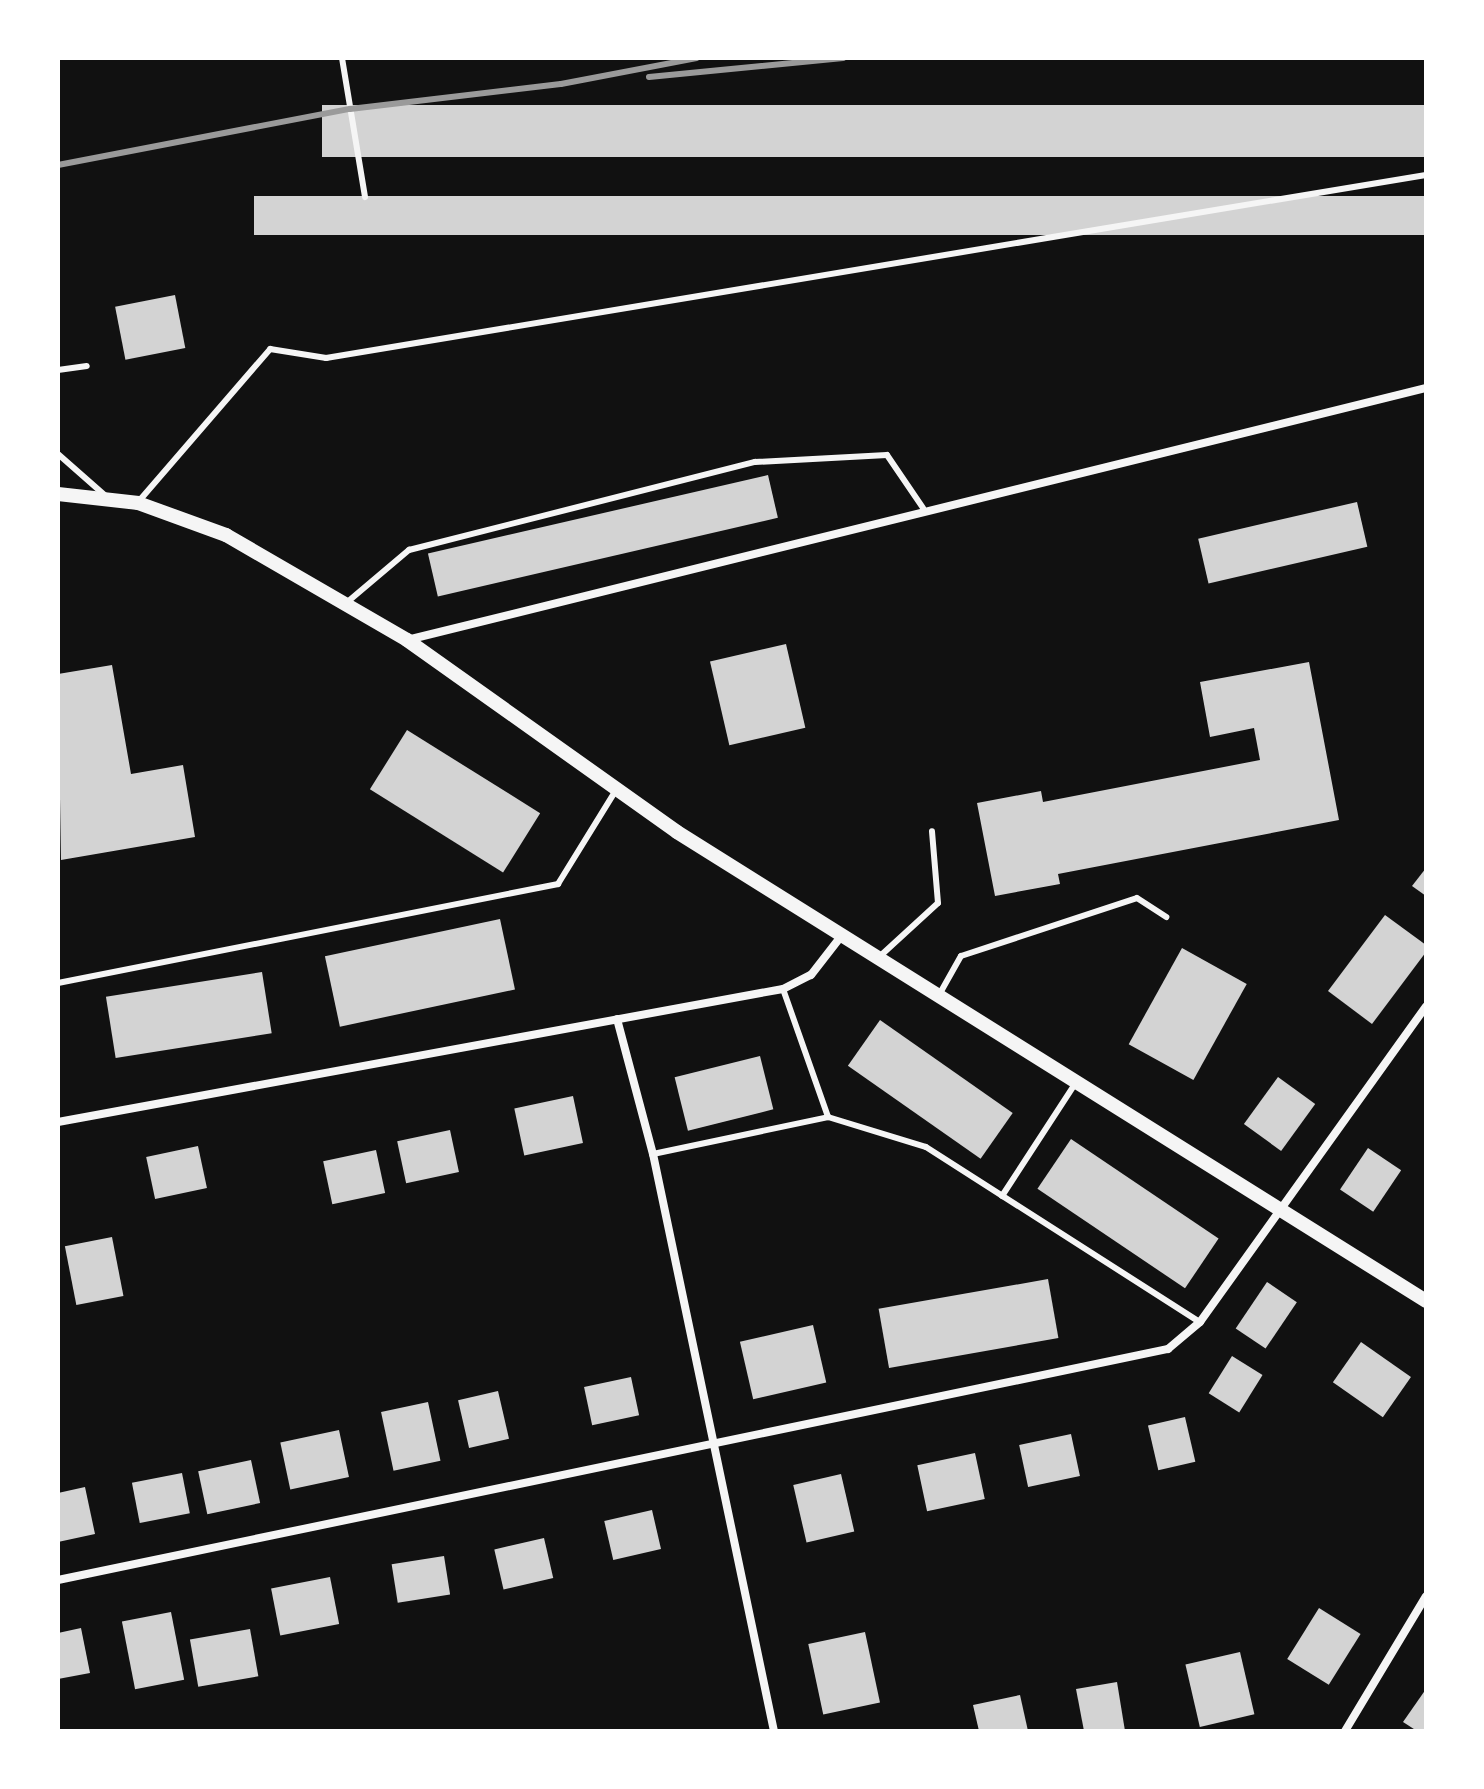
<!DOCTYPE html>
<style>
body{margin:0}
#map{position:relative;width:1484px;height:1789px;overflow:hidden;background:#111;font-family:Lato,sans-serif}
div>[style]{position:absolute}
.building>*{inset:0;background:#d3d3d3;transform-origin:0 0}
.service>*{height:6px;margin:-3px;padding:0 3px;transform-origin:3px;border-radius:3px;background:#f5f5f5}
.minor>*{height:8px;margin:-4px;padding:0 4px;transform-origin:4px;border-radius:4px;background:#f5f5f5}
.tertiary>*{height:14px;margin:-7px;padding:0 7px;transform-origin:7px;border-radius:7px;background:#f5f5f5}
.rail>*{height:6px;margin:-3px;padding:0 3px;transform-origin:3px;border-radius:3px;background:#9a9a9a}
span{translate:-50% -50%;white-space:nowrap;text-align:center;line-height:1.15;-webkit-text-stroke:8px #fff;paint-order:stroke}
.frame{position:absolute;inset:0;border:60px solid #fff;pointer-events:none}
</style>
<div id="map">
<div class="building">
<div style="left:1426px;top:105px;width:52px;height:1104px;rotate:90deg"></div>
<div style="left:1426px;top:196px;width:39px;height:1172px;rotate:90deg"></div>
<div style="left:175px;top:295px;width:54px;height:61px;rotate:79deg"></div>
<div style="left:768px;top:475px;width:44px;height:349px;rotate:77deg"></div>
<div style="left:1357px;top:502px;width:46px;height:163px;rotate:77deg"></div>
<div style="left:786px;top:644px;width:86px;height:78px;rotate:77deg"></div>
<div style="clip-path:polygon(1309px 662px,1339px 820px,1058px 874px,1060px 884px,995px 896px,977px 803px,1041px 791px,1043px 802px,1260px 760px,1254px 728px,1210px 737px,1200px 682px)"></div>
<div style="clip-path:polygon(112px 665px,131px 774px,183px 765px,195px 837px,61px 860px,58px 674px)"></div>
<div style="left:407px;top:730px;width:157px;height:70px;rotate:32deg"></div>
<div style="clip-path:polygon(1426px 868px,1426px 896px,1412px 886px)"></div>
<div style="clip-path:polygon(1385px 915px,1426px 945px,1426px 952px,1372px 1024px,1328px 991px)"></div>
<div style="left:500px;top:919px;width:72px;height:179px;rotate:78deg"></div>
<div style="left:1182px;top:948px;width:74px;height:110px;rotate:29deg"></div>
<div style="left:262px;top:972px;width:62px;height:158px;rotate:81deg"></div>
<div style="left:880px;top:1020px;width:162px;height:56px;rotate:35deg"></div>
<div style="left:760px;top:1056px;width:55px;height:88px;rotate:76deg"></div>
<div style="left:1278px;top:1077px;width:46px;height:58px;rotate:36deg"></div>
<div style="left:573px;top:1096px;width:48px;height:60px;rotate:78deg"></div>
<div style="left:450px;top:1130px;width:43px;height:54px;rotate:78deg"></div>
<div style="left:1071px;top:1139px;width:178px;height:60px;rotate:34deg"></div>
<div style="left:198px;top:1146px;width:43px;height:53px;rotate:78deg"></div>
<div style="left:1368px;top:1148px;width:40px;height:50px;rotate:34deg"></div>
<div style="left:376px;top:1150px;width:44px;height:54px;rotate:78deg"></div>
<div style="left:112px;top:1237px;width:60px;height:48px;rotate:79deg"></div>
<div style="left:1048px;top:1279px;width:60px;height:172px;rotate:80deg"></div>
<div style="left:1267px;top:1282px;width:36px;height:56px;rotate:34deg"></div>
<div style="left:813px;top:1325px;width:59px;height:75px;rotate:77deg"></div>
<div style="left:1361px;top:1342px;width:61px;height:49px;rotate:35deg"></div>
<div style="left:1232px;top:1356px;width:36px;height:44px;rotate:32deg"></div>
<div style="left:631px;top:1377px;width:39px;height:48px;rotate:78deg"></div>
<div style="left:498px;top:1391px;width:49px;height:41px;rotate:77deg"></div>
<div style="left:428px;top:1402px;width:60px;height:48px;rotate:78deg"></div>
<div style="left:1185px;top:1417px;width:46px;height:38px;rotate:77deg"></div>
<div style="left:339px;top:1430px;width:48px;height:60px;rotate:78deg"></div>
<div style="left:1071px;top:1434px;width:43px;height:53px;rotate:78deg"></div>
<div style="left:975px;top:1453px;width:47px;height:59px;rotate:78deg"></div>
<div style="left:251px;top:1460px;width:44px;height:54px;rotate:78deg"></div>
<div style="left:182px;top:1473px;width:41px;height:51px;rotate:79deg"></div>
<div style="left:841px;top:1474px;width:59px;height:49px;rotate:77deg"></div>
<div style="clip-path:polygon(85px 1487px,95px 1534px,58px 1542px,58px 1493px)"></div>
<div style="left:652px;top:1510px;width:40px;height:49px;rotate:77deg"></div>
<div style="left:544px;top:1538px;width:41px;height:51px;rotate:77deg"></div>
<div style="left:444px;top:1556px;width:39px;height:53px;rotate:81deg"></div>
<div style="left:330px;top:1577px;width:48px;height:60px;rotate:79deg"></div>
<div style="left:1319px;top:1608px;width:49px;height:60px;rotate:32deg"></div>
<div style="left:171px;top:1612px;width:69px;height:50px;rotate:79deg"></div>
<div style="clip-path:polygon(81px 1628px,90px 1673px,58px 1679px,58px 1633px)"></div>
<div style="left:250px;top:1629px;width:48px;height:61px;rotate:80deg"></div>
<div style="left:865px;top:1632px;width:72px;height:58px;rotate:78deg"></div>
<div style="left:1240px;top:1652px;width:64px;height:56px;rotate:77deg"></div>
<div style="clip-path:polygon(1117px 1682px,1125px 1731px,1084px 1731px,1076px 1689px)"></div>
<div style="clip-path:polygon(1426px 1689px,1426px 1731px,1417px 1731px,1403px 1722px)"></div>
<div style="clip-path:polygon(1020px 1695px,1028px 1731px,979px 1731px,973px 1705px)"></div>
</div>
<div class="service">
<div style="left:342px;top:58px;width:141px;rotate:80.6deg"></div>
<div style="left:58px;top:370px;width:29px;rotate:-8deg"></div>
<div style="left:58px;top:454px;width:65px;rotate:41.3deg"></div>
<div style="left:139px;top:501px;width:201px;rotate:-49.2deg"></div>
<div style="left:270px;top:349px;width:57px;rotate:9.1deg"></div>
<div style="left:326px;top:358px;width:1115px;rotate:-9.45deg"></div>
<div style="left:345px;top:604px;width:84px;rotate:-40.2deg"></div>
<div style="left:409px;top:550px;width:357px;rotate:-14.3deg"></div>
<div style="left:755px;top:462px;width:132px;rotate:-3deg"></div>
<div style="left:887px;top:455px;width:64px;rotate:55.8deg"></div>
<div style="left:878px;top:958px;width:81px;rotate:-42.5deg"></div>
<div style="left:938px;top:903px;width:72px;rotate:-94.8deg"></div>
<div style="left:58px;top:983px;width:510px;rotate:-11.2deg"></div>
<div style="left:558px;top:884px;width:110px;rotate:-58.3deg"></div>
<div style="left:783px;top:989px;width:136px;rotate:70.6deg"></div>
<div style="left:939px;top:995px;width:45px;rotate:-60.6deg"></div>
<div style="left:961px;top:956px;width:185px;rotate:-18.2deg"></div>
<div style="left:1137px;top:898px;width:35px;rotate:33deg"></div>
<div style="left:653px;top:1154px;width:179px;rotate:-11.9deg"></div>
<div style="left:828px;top:1117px;width:102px;rotate:17deg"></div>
<div style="left:926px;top:1147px;width:325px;rotate:32.6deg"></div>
<div style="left:1002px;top:1196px;width:137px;rotate:-56.9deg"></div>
</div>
<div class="minor">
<div style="left:407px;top:640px;width:1050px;rotate:-13.89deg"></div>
<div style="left:617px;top:1019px;width:140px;rotate:75.1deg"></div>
<div style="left:653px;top:1154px;width:590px;rotate:78.16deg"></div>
<div style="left:58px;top:1122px;width:737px;rotate:-10.4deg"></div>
<div style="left:783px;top:989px;width:31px;rotate:-27deg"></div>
<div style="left:811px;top:975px;width:51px;rotate:-52.2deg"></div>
<div style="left:58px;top:1580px;width:1134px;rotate:-11.76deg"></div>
<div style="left:1168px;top:1349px;width:42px;rotate:-40.2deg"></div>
<div style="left:1200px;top:1322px;width:388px;rotate:-54.4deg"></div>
<div style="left:1345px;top:1731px;width:157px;rotate:-59deg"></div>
</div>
<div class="tertiary">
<div style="left:58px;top:494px;width:81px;rotate:6.4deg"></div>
<div style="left:138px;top:503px;width:94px;rotate:20deg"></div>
<div style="left:226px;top:535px;width:209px;rotate:30.1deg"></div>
<div style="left:407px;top:640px;width:331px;rotate:35.4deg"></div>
<div style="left:677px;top:832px;width:884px;rotate:32.05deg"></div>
</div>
<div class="rail">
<div style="left:649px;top:77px;width:195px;rotate:-5.6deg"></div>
<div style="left:58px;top:165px;width:297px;rotate:-10.9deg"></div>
<div style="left:350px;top:109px;width:212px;rotate:-6.8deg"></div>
<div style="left:561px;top:84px;width:138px;rotate:-10.8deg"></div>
</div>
<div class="frame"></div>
</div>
